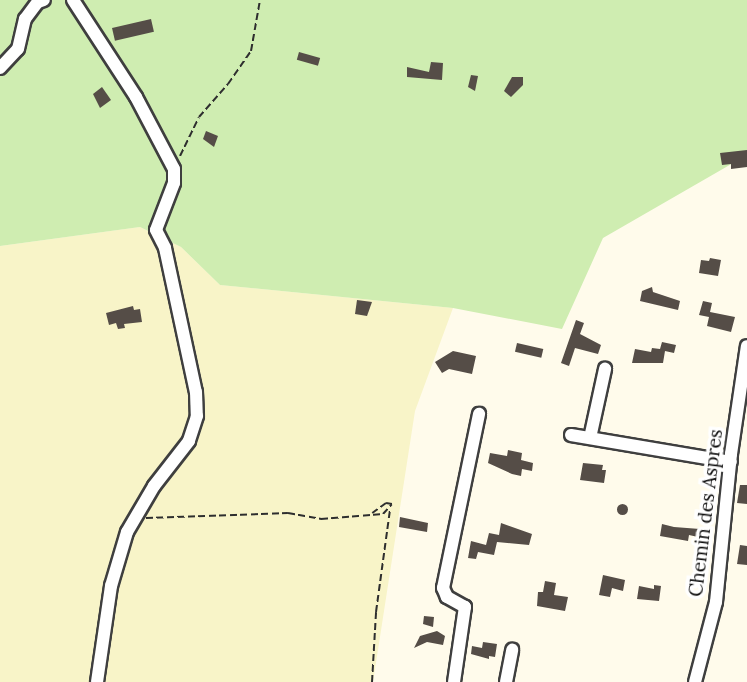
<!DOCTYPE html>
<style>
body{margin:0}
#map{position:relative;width:747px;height:682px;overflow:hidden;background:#fffbeb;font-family:Lora,serif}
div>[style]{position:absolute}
.farmland>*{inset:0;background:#f8f4c8}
.green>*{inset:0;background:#cfedb1}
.building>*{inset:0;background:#554d47;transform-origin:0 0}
.round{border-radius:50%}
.path>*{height:2px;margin-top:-1px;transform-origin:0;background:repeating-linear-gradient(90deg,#2e2e2e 0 7px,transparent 0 10.5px)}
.roads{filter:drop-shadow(2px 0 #3f3f3f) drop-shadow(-2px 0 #3f3f3f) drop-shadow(0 2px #3f3f3f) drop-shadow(0 -2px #3f3f3f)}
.minor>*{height:12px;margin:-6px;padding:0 6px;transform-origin:6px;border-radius:6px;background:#fff}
span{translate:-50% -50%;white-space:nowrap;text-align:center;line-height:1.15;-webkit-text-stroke:7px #fff;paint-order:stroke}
.street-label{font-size:19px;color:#0c0c0c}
</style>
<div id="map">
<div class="farmland">
<div style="clip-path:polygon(140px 227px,181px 247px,220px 285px,453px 308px,415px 411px,373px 682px,0 682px,0 246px)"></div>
</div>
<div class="green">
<div style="clip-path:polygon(0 0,747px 0,747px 155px,603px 238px,562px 329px,453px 308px,220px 285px,181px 247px,140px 227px,0 246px)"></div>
</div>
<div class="building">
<div style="left:151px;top:19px;width:13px;height:40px;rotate:77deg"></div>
<div style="left:299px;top:52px;width:22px;height:8px;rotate:16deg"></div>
<div style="clip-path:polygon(431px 62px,443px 63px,442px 80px,407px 77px,407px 67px,429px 72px)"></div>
<div style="clip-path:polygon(471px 75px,478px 76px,475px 91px,468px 87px)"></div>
<div style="clip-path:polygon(512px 77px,523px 77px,523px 85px,511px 97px,504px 91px)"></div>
<div style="clip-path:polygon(102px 87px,111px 100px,100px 108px,93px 94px)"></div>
<div style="clip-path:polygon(206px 131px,218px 136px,214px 147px,203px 139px)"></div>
<div style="clip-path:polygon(747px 150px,747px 167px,731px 169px,731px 164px,722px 165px,720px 153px)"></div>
<div style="clip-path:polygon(710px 258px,721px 260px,718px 276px,699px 273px,701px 260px,709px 261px)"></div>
<div style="clip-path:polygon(652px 287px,653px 292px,680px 301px,678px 310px,640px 301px,642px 291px)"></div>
<div style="clip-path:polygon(357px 300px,372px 302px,367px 316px,355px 314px)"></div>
<div style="clip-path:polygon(703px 301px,712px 303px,710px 312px,735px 317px,731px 332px,707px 326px,709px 317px,699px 315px)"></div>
<div style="clip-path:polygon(133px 306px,134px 310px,140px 309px,142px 322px,124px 324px,125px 328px,118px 329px,116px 323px,109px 325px,106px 313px)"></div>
<div style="clip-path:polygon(576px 320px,584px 323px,580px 334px,601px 345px,598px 354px,575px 348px,569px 366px,561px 363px)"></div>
<div style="clip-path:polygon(662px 342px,676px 345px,674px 353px,665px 351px,663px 363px,632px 363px,635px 349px,651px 352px,652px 348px,660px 349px)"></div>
<div style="left:517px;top:343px;width:27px;height:9px;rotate:13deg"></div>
<div style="clip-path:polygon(453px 351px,476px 356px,472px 374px,449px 369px,442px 373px,435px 362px)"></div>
<div style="clip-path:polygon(508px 450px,522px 453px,521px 460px,533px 463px,532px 471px,522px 469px,521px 476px,512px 474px,488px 463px,490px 453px,507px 456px)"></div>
<div style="clip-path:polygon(583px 463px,603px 465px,602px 470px,606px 470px,604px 483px,580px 480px)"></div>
<div style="clip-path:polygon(740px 485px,747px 485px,747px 504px,737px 503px)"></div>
<div class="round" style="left:616.5px;top:503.5px;width:11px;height:11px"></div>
<div style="clip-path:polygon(400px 517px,428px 523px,427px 532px,399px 527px)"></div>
<div style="clip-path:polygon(501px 523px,532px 534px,529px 545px,497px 542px,494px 555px,478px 552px,476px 559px,468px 558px,471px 541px,486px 545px,489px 533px,499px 535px)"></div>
<div style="clip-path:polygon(662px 524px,674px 527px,700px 529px,698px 537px,689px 535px,688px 541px,660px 536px)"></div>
<div style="clip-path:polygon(740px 545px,747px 546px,747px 565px,737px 564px)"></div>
<div style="clip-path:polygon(603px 575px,625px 580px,623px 591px,612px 588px,610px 597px,599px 595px)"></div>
<div style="clip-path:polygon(545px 581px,556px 583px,554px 595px,568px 597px,565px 611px,537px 606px,538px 592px,543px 592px)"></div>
<div style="clip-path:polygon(654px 585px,661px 586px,659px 601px,637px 599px,639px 586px,654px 589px)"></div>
<div style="clip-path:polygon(424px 616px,434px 617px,433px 627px,423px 624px)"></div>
<div style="clip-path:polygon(437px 631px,445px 636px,443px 645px,427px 642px,414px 648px,420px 636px)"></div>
<div style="clip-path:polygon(483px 642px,497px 644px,495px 657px,489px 656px,489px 659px,471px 654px,472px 646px,482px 648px)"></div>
</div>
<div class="path">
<div style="left:180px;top:156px;width:43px;rotate:-64deg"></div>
<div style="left:199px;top:117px;width:44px;rotate:-48.7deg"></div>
<div style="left:228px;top:84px;width:40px;rotate:-55.1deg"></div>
<div style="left:251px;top:51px;width:52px;rotate:-80deg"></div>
<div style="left:146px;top:518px;width:142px;rotate:-2deg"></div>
<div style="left:288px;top:513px;width:34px;rotate:10deg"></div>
<div style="left:321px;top:519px;width:62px;rotate:-4.6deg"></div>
<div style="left:383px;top:514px;width:13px;rotate:-48deg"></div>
<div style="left:392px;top:504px;width:6px;rotate:-171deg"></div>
<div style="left:386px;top:503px;width:17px;rotate:144deg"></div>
<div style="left:372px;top:682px;width:70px;rotate:-86.7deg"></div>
<div style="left:376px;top:612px;width:103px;rotate:-82.2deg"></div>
</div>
<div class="roads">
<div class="minor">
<div style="left:73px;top:0;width:116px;rotate:57deg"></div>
<div style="left:136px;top:97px;width:81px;rotate:62.2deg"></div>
<div style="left:174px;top:169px;width:14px;rotate:90deg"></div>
<div style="left:174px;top:183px;width:50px;rotate:111deg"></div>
<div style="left:156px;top:230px;width:20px;rotate:63deg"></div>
<div style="left:165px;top:248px;width:147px;rotate:77.9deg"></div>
<div style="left:196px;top:392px;width:24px;rotate:88deg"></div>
<div style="left:197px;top:416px;width:26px;rotate:108deg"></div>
<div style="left:189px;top:441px;width:57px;rotate:127.9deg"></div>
<div style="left:154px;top:486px;width:53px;rotate:120.4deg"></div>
<div style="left:127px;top:532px;width:56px;rotate:106.5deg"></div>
<div style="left:111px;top:586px;width:97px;rotate:98.3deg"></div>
<div style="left:0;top:68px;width:26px;rotate:-47deg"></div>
<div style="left:18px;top:49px;width:31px;rotate:-77deg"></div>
<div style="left:25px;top:19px;width:21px;rotate:-53deg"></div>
<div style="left:38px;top:2px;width:6px;rotate:-18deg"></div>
<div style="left:571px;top:435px;width:162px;rotate:9.6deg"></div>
<div style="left:590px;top:438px;width:71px;rotate:-77.7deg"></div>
<div style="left:454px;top:682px;width:76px;rotate:-81.7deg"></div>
<div style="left:465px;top:607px;width:21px;rotate:-151deg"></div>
<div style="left:447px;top:597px;width:10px;rotate:-114deg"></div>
<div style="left:443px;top:588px;width:178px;rotate:-78.3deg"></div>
<div style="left:506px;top:682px;width:33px;rotate:-79deg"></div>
<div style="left:695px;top:682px;width:83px;rotate:-75.3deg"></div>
<div style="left:716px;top:602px;width:149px;rotate:-84.2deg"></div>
<div style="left:731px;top:454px;width:109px;rotate:-81.6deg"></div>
</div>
</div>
<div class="street-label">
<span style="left:706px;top:513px;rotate:-83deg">Chemin des Aspres</span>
</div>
</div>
